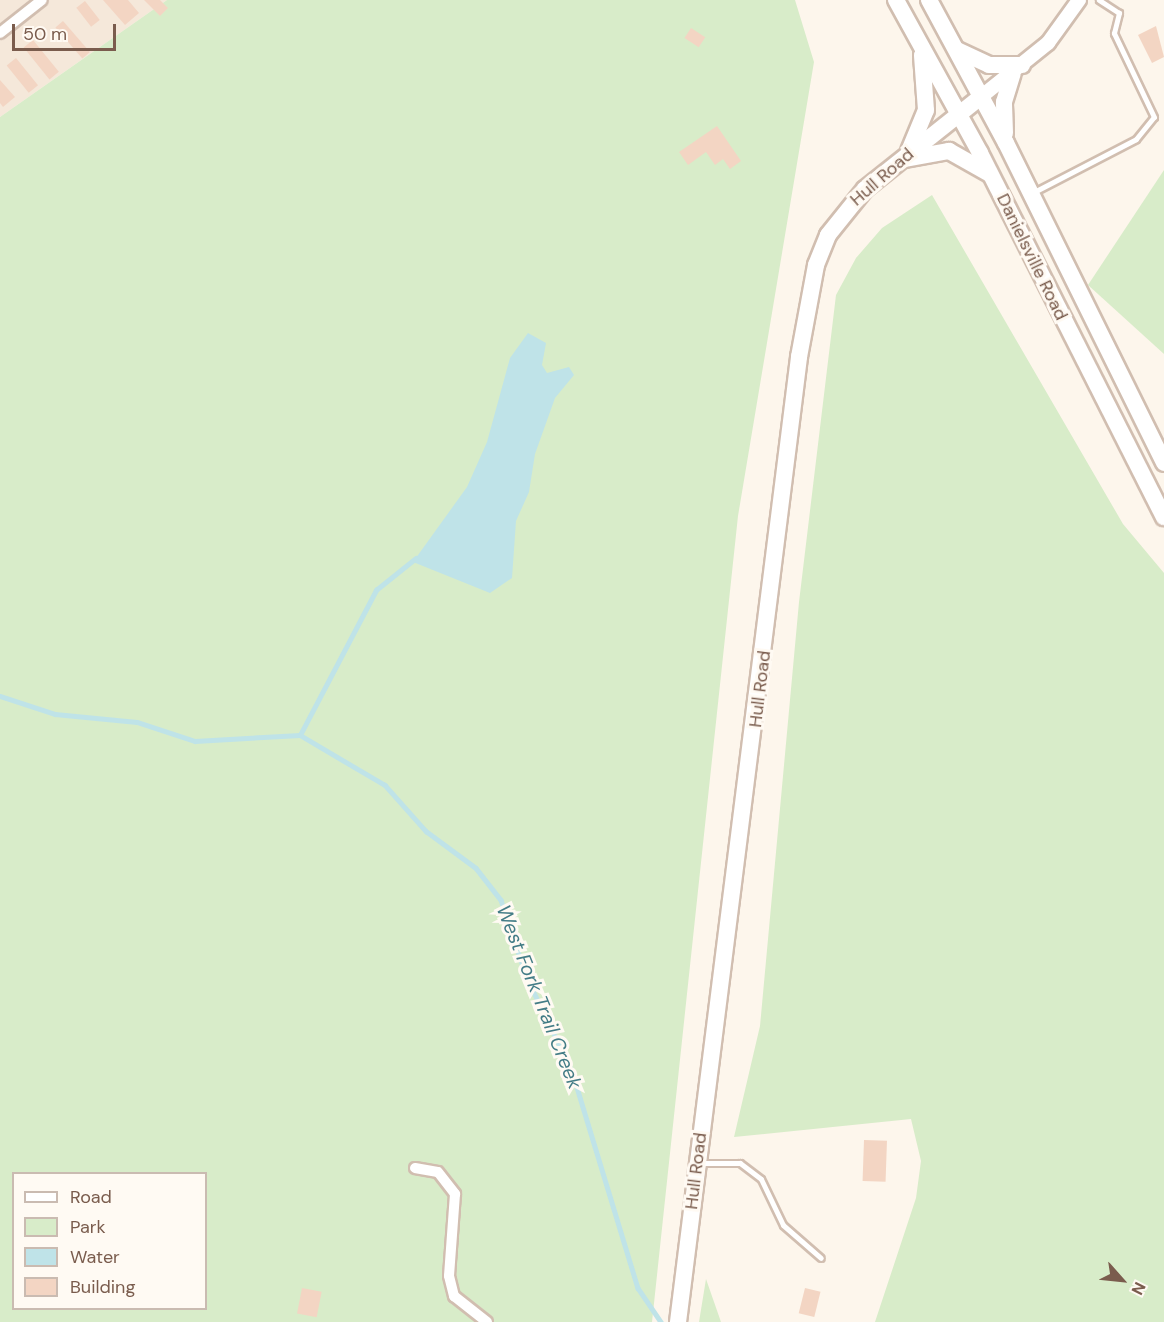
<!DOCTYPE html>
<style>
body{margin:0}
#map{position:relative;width:1164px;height:1322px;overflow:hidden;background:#fdf6ec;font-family:"DM Sans",sans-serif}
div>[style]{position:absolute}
.residential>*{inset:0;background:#f5e8da}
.green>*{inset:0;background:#d8ecc9}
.water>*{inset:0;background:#bfe3e8}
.stream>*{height:4.5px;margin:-2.25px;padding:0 2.25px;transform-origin:2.25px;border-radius:2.25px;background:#bfe3e8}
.building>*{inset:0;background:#f3d5c3;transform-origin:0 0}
.roads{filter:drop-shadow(2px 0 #d1beb0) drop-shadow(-2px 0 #d1beb0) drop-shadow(0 2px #d1beb0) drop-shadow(0 -2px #d1beb0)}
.service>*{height:5px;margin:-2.5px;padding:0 2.5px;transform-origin:2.5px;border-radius:2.5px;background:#fff}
.minor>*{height:10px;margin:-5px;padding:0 5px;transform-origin:5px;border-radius:5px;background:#fff}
.tertiary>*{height:14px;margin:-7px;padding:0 7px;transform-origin:7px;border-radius:7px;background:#fff}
.secondary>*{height:16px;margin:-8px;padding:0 8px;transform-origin:8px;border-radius:8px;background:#fff}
span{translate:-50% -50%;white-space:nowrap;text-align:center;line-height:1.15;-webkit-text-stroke:6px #fffaf3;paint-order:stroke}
.street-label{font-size:18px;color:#7a5c4d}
.water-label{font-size:20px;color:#437c86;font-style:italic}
.legend{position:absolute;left:12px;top:1172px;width:195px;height:138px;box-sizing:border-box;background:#fffaf3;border:2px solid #cabbb1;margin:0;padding:8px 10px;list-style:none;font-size:18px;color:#7a5c4d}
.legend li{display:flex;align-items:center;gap:12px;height:30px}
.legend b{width:30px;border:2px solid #cabbb1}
.north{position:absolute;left:1092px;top:1250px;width:60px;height:60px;-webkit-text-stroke:4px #fffaf3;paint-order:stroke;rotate:117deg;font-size:16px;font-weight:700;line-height:24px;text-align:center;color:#7a5c4d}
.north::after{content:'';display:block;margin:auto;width:21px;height:27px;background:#7a5c4d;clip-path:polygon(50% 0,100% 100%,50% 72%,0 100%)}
.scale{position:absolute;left:12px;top:24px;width:104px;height:27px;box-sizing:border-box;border:3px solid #7a5c4d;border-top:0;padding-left:8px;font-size:18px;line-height:21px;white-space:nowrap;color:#7a5c4d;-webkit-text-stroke:4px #fffaf3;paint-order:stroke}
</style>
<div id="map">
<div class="residential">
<div style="clip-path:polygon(0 0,167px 0,0 117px)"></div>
</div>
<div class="green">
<div style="clip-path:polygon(evenodd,167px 0,795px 0,814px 62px,738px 516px,652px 1322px,0 1322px,0 117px,167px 0,14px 1174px,206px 1174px,206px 1308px,14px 1308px,14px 1174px)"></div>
<div style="clip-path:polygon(1164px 170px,1164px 354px,1088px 285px)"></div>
<div style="clip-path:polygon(932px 195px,1123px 524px,1164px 573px,1164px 1322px,875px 1322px,916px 1198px,921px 1161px,911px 1119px,734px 1137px,760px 1026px,799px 602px,836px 295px,856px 258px,882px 228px)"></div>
<div style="clip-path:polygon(706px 1279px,721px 1322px,699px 1322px)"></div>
</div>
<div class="water">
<div style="clip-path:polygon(528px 333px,546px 343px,542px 365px,547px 373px,569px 367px,574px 375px,555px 398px,535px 454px,529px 492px,516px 521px,512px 578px,490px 593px,413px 562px,467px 487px,487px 442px,510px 358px)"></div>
</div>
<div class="stream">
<div style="left:0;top:696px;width:58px;rotate:18.1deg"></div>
<div style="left:55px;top:714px;width:82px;rotate:5.6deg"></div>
<div style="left:137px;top:722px;width:61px;rotate:18.1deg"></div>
<div style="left:195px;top:741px;width:105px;rotate:-3.3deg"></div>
<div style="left:300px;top:735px;width:99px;rotate:30.5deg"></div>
<div style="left:385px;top:785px;width:62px;rotate:48.3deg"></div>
<div style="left:426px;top:831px;width:62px;rotate:36.5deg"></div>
<div style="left:476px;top:868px;width:41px;rotate:52deg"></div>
<div style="left:501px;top:900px;width:82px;rotate:71.6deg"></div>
<div style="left:527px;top:978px;width:103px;rotate:64.2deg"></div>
<div style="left:572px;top:1071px;width:227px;rotate:73.1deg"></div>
<div style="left:638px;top:1288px;width:41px;rotate:55.9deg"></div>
<div style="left:300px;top:735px;width:164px;rotate:-62.3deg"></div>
<div style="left:376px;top:590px;width:51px;rotate:-38.7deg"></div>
</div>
<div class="building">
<div style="clip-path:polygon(103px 0,128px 0,139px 13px,125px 25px)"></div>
<div style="clip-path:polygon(144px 0,160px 0,168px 8px,160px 16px)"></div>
<div style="left:85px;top:1px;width:24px;height:11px;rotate:52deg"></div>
<div style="left:63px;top:21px;width:41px;height:10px;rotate:49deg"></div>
<div style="clip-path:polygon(1156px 26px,1164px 57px,1152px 63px,1138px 35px)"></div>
<div style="left:691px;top:28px;width:17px;height:12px;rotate:33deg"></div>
<div style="left:33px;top:40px;width:41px;height:12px;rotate:51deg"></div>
<div style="left:16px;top:58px;width:35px;height:12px;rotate:51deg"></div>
<div style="clip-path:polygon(0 80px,15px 97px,3px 107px,0 103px)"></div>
<div style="clip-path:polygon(717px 126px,741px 161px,730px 169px,723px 159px,715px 165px,706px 152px,688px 165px,679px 152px)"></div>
<div style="left:864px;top:1140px;width:23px;height:41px;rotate:2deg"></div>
<div style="left:302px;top:1288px;width:20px;height:26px;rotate:11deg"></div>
<div style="left:805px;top:1288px;width:16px;height:26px;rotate:14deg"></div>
</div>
<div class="roads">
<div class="service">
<div style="left:1032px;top:193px;width:117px;rotate:-27.4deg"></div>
<div style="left:1136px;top:139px;width:28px;rotate:-51deg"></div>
<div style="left:1154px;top:117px;width:93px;rotate:-115.5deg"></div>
<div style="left:1114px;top:33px;width:21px;rotate:-76deg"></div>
<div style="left:1119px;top:13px;width:24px;rotate:-147deg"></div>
<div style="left:701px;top:1163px;width:39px"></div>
<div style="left:740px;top:1163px;width:26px;rotate:37deg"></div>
<div style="left:761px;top:1179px;width:51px;rotate:64.4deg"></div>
<div style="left:783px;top:1225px;width:50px;rotate:41deg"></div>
</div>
<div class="minor">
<div style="left:0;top:33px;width:53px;rotate:-38.2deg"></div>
<div style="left:415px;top:1168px;width:23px;rotate:10deg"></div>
<div style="left:438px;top:1172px;width:28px;rotate:52deg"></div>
<div style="left:455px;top:1194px;width:82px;rotate:94.2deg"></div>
<div style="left:449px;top:1276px;width:21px;rotate:76deg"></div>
<div style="left:454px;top:1296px;width:42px;rotate:38.2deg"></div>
</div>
<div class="tertiary">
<div style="left:982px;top:96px;width:85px;rotate:-38.8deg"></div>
<div style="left:1048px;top:43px;width:53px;rotate:-54.2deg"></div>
</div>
<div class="secondary">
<div style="left:896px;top:0;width:175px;rotate:61.2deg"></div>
<div style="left:980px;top:153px;width:408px;rotate:63.2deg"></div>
<div style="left:929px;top:0;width:162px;rotate:61.7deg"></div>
<div style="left:1006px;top:143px;width:357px;rotate:63.7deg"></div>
<div style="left:957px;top:50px;width:35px;rotate:25deg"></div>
<div style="left:989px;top:65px;width:33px"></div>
<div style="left:1005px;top:133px;width:31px;rotate:-92deg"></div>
<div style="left:1004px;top:102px;width:30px;rotate:-73deg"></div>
<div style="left:909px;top:151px;width:44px;rotate:-67.5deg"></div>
<div style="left:926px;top:110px;width:55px;rotate:-94.2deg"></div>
<div style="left:904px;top:159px;width:46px;rotate:-10.1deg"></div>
<div style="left:949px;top:151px;width:45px;rotate:29.4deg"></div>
<div style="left:678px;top:1322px;width:973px;rotate:-82.85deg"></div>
<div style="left:799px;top:357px;width:94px;rotate:-79.5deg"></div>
<div style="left:816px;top:265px;width:32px;rotate:-68deg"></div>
<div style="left:828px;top:235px;width:59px;rotate:-51.2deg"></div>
<div style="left:865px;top:189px;width:149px;rotate:-38.5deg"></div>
</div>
</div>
<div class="street-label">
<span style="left:882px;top:177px;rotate:-41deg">Hull Road</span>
<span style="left:1032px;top:257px;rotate:64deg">Danielsville Road</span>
<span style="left:760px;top:689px;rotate:-83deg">Hull Road</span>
<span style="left:696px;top:1171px;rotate:-83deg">Hull Road</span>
</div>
<div class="water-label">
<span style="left:539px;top:997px;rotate:68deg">West Fork Trail Creek</span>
</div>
<ul class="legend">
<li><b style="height:8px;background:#fff"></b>Road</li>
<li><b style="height:16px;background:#d8ecc9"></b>Park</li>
<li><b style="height:16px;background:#bfe3e8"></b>Water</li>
<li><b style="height:16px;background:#f3d5c3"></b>Building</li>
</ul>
<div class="north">N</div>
<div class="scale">50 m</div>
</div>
